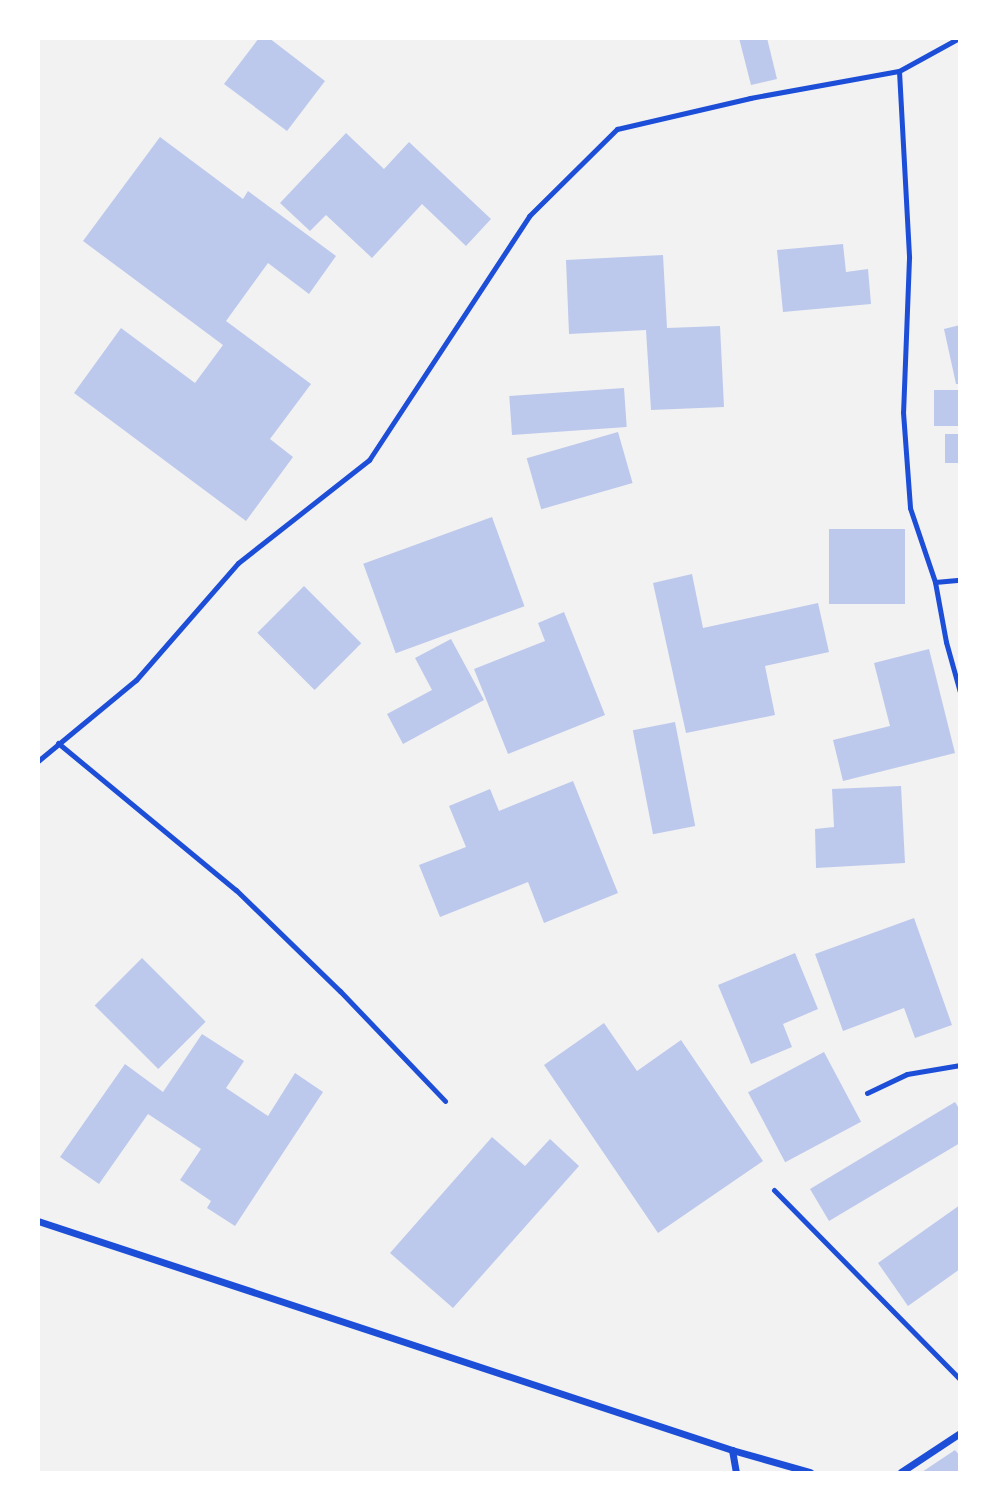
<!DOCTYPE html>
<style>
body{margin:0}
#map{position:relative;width:998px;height:1511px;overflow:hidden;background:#f2f2f2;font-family:"IBM Plex Sans",sans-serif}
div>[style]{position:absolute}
.building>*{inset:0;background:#bdc9ec;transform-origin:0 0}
.service>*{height:5px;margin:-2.5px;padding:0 2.5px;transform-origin:2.5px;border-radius:2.5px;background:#1d4ed8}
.minor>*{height:7px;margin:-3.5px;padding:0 3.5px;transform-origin:3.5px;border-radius:3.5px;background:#1d4ed8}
span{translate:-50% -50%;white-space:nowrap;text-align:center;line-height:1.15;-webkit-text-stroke:7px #fff;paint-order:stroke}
.frame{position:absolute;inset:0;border:40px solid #fff;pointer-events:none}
</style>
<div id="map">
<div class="building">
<div style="clip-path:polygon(259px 38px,269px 38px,325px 81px,287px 131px,224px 84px)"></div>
<div style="clip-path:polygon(739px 38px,767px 38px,777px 79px,751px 85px)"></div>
<div style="clip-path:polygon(346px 133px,384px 169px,409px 142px,491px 219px,466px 246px,422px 204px,372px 258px,326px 215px,310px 231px,280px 203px)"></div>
<div style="clip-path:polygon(160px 137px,243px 199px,248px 191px,336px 256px,309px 294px,268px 263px,226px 321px,311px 384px,270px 439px,293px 457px,246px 521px,74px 393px,121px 328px,195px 383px,223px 345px,83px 241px)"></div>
<div style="clip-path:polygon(843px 244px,846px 272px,868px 269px,871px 304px,783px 312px,777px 250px)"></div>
<div style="clip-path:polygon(663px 255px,667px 328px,720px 326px,724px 407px,651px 410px,646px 330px,569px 334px,566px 260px)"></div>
<div style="clip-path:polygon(960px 325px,960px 384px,956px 384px,944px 329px)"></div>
<div style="left:624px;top:388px;width:39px;height:115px;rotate:86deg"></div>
<div style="left:960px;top:390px;width:36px;height:26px;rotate:90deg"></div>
<div style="left:618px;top:432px;width:53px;height:95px;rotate:74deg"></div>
<div style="left:945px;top:434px;width:15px;height:29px"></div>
<div style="left:492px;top:517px;width:95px;height:137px;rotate:70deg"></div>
<div style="left:829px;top:529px;width:76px;height:75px"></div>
<div style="clip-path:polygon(692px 574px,703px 628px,818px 603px,829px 652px,765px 666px,775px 715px,686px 733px,653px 583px)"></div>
<div style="left:304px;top:586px;width:81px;height:66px;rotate:45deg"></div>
<div style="clip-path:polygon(564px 612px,605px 715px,508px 754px,474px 669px,545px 641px,538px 623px)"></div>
<div style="clip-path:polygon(451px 639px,484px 700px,403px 744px,387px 714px,432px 690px,415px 658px)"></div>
<div style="clip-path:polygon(929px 649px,955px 753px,843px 781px,833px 740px,890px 726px,874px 663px)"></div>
<div style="left:675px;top:722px;width:106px;height:43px;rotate:79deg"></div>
<div style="clip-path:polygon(573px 781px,618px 893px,544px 923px,528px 882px,440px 917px,419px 865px,466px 847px,449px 806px,490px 789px,499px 811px)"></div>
<div style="clip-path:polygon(901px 786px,905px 863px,816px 868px,815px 829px,834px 827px,832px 789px)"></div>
<div style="clip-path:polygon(914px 918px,952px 1025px,915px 1038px,904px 1008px,843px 1031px,815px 954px)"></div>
<div style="clip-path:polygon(795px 953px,818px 1009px,783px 1024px,792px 1047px,751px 1064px,718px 985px)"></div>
<div style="left:142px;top:958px;width:90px;height:67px;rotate:45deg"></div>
<div style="clip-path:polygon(604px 1023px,637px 1071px,681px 1040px,763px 1161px,658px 1233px,544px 1065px)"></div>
<div style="clip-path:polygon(202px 1034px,244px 1061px,226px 1088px,268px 1116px,295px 1073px,323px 1092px,235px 1226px,207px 1208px,211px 1201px,180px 1180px,201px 1149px,148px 1114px,99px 1184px,60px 1157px,125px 1064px,163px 1092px)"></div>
<div style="left:824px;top:1052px;width:79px;height:86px;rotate:62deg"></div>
<div style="clip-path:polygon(955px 1102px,960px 1110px,960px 1143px,829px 1221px,810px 1189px)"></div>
<div style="clip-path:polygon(492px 1137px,525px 1166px,550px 1139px,579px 1166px,453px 1308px,390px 1253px)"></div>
<div style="clip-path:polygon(960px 1205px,960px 1269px,908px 1306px,878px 1263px)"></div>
<div style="clip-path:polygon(955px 1450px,960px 1456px,960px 1472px,922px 1472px)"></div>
</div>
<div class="service">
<div style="left:899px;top:71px;width:187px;rotate:86.9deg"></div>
<div style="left:909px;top:258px;width:154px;rotate:92.2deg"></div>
<div style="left:903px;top:412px;width:96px;rotate:85.8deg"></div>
<div style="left:910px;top:508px;width:78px;rotate:71.3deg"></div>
<div style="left:935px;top:582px;width:61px;rotate:79.6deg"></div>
<div style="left:946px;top:642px;width:52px;rotate:74.4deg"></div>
<div style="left:935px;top:582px;width:25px;rotate:-5deg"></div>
<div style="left:58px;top:743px;width:231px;rotate:39.6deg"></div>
<div style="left:236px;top:890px;width:145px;rotate:44.2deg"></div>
<div style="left:340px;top:991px;width:152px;rotate:46.3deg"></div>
<div style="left:38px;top:761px;width:127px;rotate:-39.6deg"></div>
<div style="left:136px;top:680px;width:155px;rotate:-48.9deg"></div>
<div style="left:238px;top:563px;width:167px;rotate:-38.2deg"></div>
<div style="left:369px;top:460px;width:292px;rotate:-56.7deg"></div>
<div style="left:529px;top:216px;width:124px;rotate:-44.7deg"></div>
<div style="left:617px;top:129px;width:137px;rotate:-13.1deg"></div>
<div style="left:750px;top:98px;width:151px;rotate:-10.3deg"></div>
<div style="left:899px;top:71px;width:68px;rotate:-28.8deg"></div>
<div style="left:867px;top:1093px;width:44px;rotate:-25.4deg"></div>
<div style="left:907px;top:1074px;width:54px;rotate:-9.6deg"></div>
<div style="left:774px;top:1190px;width:265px;rotate:45.5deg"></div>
</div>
<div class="minor">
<div style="left:38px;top:1221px;width:731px;rotate:18.26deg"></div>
<div style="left:732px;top:1450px;width:81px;rotate:15.8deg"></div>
<div style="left:732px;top:1450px;width:22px;rotate:80deg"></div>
<div style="left:901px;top:1472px;width:71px;rotate:-33.5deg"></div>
</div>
<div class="frame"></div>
</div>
